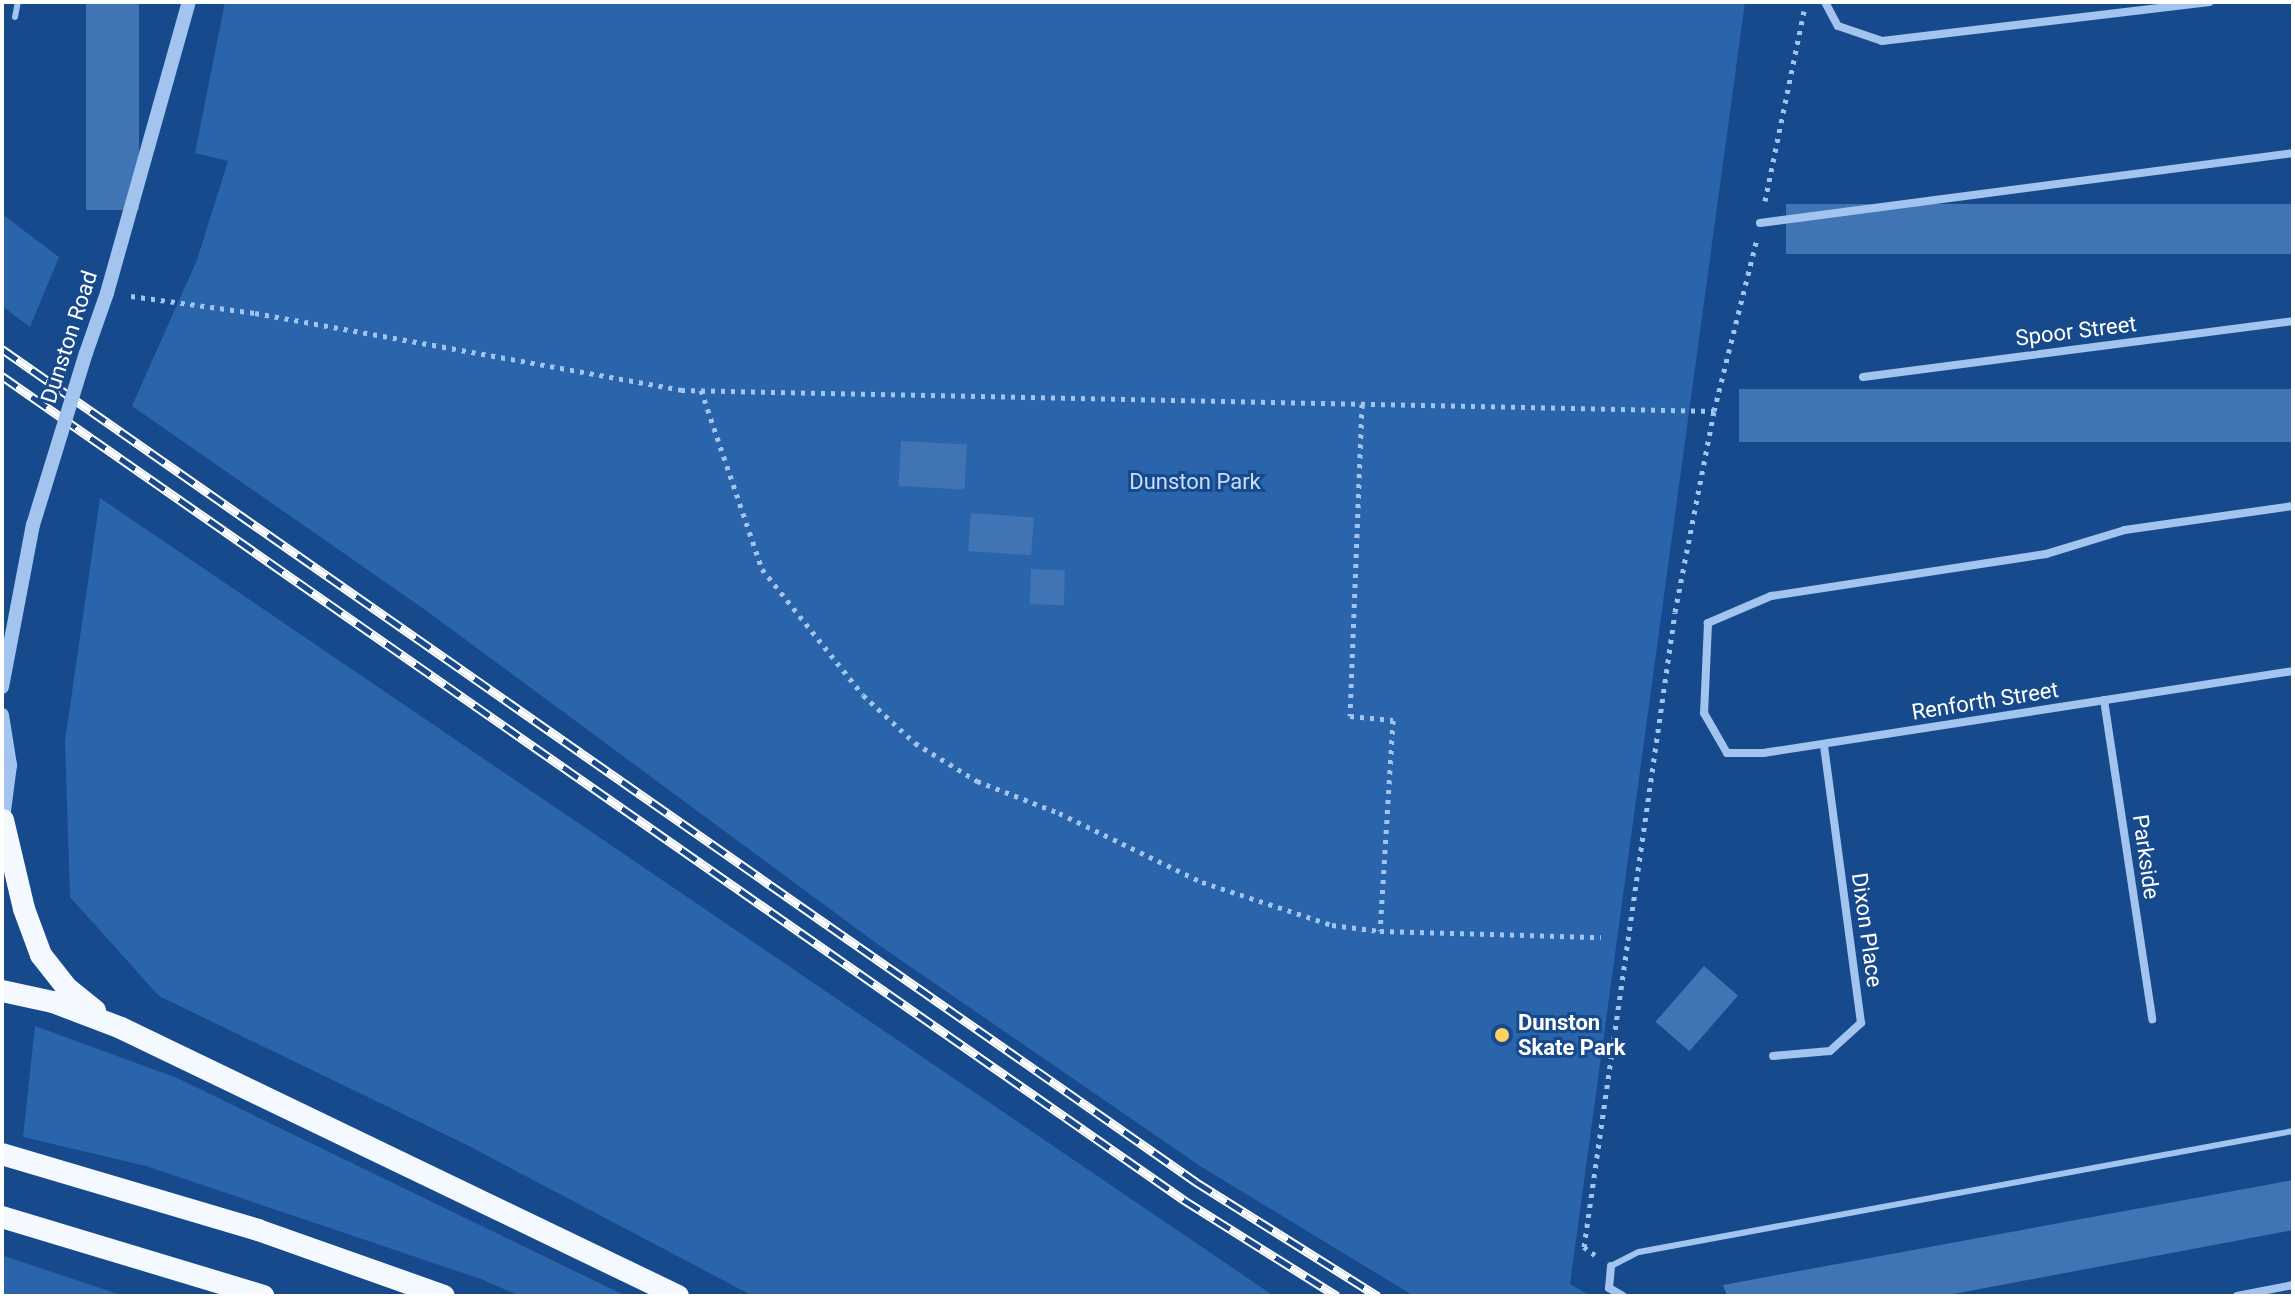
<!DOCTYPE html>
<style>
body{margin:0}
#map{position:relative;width:2295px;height:1298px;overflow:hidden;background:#174a8c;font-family:Roboto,sans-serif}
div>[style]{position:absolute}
.green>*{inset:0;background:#2a64ab}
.building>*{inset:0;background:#4074b5;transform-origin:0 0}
.path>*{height:5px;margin-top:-2.5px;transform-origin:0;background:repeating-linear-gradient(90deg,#a2c4ef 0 4px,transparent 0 10px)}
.service>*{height:6px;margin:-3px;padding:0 3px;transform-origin:3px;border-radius:3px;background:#a2c4ef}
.minor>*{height:8px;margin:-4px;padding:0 4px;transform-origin:4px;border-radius:4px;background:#a2c4ef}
.tertiary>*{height:14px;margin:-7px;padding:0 7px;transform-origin:7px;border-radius:7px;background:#a2c4ef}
.trunk>*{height:22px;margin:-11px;padding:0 11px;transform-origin:11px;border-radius:11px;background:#f4f8ff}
.rail>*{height:9px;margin-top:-4.5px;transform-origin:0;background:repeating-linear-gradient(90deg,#174a8c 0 18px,#fff 0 36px);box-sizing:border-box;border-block:2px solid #fff}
.tertiary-bridge>*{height:14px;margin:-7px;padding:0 7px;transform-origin:7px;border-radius:7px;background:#a2c4ef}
.dots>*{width:22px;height:22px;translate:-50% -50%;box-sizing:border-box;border:4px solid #174a8c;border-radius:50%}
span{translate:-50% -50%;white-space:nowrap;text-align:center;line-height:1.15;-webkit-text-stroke:6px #174a8c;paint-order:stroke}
.street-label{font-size:22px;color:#fff}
.park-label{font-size:22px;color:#c8dffb}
.poi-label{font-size:22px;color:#fff;font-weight:700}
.left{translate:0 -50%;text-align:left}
.frame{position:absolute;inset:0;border:4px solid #fff;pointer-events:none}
</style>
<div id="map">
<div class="green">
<div style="clip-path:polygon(225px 2px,1745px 2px,1570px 1284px,1591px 1296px,1414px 1296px,1386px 1279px,1200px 1166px,876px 943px,424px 609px,132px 406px,197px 260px,228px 161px,195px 153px)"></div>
<div style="clip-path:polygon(2px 214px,59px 257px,30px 327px,2px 306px)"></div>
<div style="clip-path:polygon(100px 498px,1274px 1296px,753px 1296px,467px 1145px,159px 996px,70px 897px,65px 741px)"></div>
<div style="clip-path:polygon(35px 1026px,177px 1078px,626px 1296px,520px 1296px,481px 1279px,146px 1166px,23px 1137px)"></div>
<div style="clip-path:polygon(4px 1256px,124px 1296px,2px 1296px)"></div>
</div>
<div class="building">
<div style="left:86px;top:2px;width:53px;height:208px"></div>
<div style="left:2293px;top:204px;width:50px;height:507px;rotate:90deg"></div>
<div style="left:2293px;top:389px;width:53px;height:554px;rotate:90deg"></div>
<div style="left:901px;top:441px;width:66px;height:45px;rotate:3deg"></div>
<div style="left:971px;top:513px;width:63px;height:38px;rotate:4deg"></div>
<div style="left:1031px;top:569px;width:34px;height:35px;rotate:2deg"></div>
<div style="left:1704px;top:966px;width:45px;height:74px;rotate:41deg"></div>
<div style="clip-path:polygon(2293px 1180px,2293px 1230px,1943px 1296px,1727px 1296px,1723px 1285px)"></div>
</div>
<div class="path">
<div style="left:1765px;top:201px;width:194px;rotate:-78.4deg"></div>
<div style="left:131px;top:296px;width:125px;rotate:7.8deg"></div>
<div style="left:255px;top:313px;width:433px;rotate:10.2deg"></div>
<div style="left:681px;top:390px;width:1033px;rotate:1.16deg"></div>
<div style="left:701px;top:390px;width:189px;rotate:71.2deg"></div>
<div style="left:762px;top:569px;width:161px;rotate:51.3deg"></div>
<div style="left:863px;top:695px;width:71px;rotate:42.7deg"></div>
<div style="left:915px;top:743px;width:73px;rotate:31.5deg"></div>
<div style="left:977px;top:781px;width:88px;rotate:21.3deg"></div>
<div style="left:1059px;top:813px;width:159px;rotate:25.8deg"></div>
<div style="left:1202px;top:882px;width:137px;rotate:18.3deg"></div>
<div style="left:1332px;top:925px;width:48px;rotate:7.1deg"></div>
<div style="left:1380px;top:931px;width:221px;rotate:1.6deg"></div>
<div style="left:1362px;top:404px;width:312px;rotate:92.2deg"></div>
<div style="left:1350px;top:716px;width:43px;rotate:5.3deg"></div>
<div style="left:1393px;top:720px;width:211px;rotate:93.5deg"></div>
<div style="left:1595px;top:1255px;width:14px;rotate:-144deg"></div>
<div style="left:1584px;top:1247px;width:641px;rotate:-81.84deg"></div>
<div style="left:1675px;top:612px;width:205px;rotate:-79deg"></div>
<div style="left:1714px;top:411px;width:174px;rotate:-76deg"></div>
</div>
<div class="service">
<div style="left:15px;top:17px;width:15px;rotate:-79deg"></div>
<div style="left:1611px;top:1266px;width:31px;rotate:-27deg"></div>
<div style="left:1639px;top:1252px;width:665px;rotate:-10.48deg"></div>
</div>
<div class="minor">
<div style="left:1825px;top:2px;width:27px;rotate:62deg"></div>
<div style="left:1838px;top:26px;width:46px;rotate:18.8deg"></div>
<div style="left:1882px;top:41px;width:330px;rotate:-6.8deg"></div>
<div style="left:1760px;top:223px;width:538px;rotate:-7.48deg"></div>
<div style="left:1863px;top:377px;width:434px;rotate:-7.4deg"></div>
<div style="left:2293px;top:506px;width:170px;rotate:171.9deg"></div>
<div style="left:2125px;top:530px;width:83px;rotate:163.1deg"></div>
<div style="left:2046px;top:554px;width:278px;rotate:171.3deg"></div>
<div style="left:1771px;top:596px;width:69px;rotate:156.8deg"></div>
<div style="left:1708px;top:623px;width:90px;rotate:92.5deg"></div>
<div style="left:1704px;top:713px;width:46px;rotate:60.1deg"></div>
<div style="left:1727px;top:753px;width:36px"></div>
<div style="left:1763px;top:753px;width:536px;rotate:-8.79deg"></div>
<div style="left:2104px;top:700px;width:323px;rotate:81.4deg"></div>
<div style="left:1773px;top:1056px;width:57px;rotate:-5deg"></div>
<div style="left:1830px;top:1051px;width:42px;rotate:-42.1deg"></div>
<div style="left:1861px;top:1023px;width:281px;rotate:-97.6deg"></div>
<div style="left:1611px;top:1266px;width:22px;rotate:95deg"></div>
<div style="left:1609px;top:1288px;width:16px;rotate:30deg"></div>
<div style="left:2237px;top:1296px;width:57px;rotate:-11.1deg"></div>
</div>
<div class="tertiary">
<div style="left:86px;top:353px;width:64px;rotate:-70.7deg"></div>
<div style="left:107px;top:293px;width:302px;rotate:-74.3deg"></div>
<div style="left:2px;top:687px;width:165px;rotate:-79.2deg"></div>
<div style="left:2px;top:715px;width:51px;rotate:80.9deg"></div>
<div style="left:10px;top:765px;width:62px;rotate:97.5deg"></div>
</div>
<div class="trunk">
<div style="left:3px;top:820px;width:91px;rotate:76.7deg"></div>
<div style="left:24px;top:909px;width:49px;rotate:69.7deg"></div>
<div style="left:41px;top:955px;width:42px;rotate:51.8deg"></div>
<div style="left:67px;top:988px;width:36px;rotate:39deg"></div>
<div style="left:2px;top:991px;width:52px;rotate:12.2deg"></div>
<div style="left:53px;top:1002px;width:73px;rotate:20.9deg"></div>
<div style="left:121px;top:1028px;width:618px;rotate:25.69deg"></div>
<div style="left:2px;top:1154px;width:267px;rotate:16.5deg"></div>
<div style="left:258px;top:1230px;width:197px;rotate:19.5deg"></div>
<div style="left:2px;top:1217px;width:273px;rotate:16.8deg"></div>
</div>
<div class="rail">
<div style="left:2px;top:349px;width:1456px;rotate:34.9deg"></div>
<div style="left:1196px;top:1182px;width:215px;rotate:32.1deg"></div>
<div style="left:2px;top:376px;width:1441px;rotate:34.88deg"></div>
<div style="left:1184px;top:1200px;width:181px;rotate:32.1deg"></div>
</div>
<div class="tertiary-bridge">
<div style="left:33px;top:525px;width:180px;rotate:-72.9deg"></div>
</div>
<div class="dots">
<div style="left:1502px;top:1035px;background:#ffd160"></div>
</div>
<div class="street-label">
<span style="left:2076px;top:331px;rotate:-7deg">Spoor Street</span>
<span style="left:69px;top:337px;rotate:-72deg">Dunston Road</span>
<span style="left:1985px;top:701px;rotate:-9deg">Renforth Street</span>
<span style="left:2146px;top:857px;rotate:82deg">Parkside</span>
<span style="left:1867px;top:930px;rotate:82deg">Dixon Place</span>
</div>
<div class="park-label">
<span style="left:1195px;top:482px">Dunston Park</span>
</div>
<div class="poi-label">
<span class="left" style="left:1518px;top:1035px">Dunston<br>Skate Park</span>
</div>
<div class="frame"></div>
</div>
